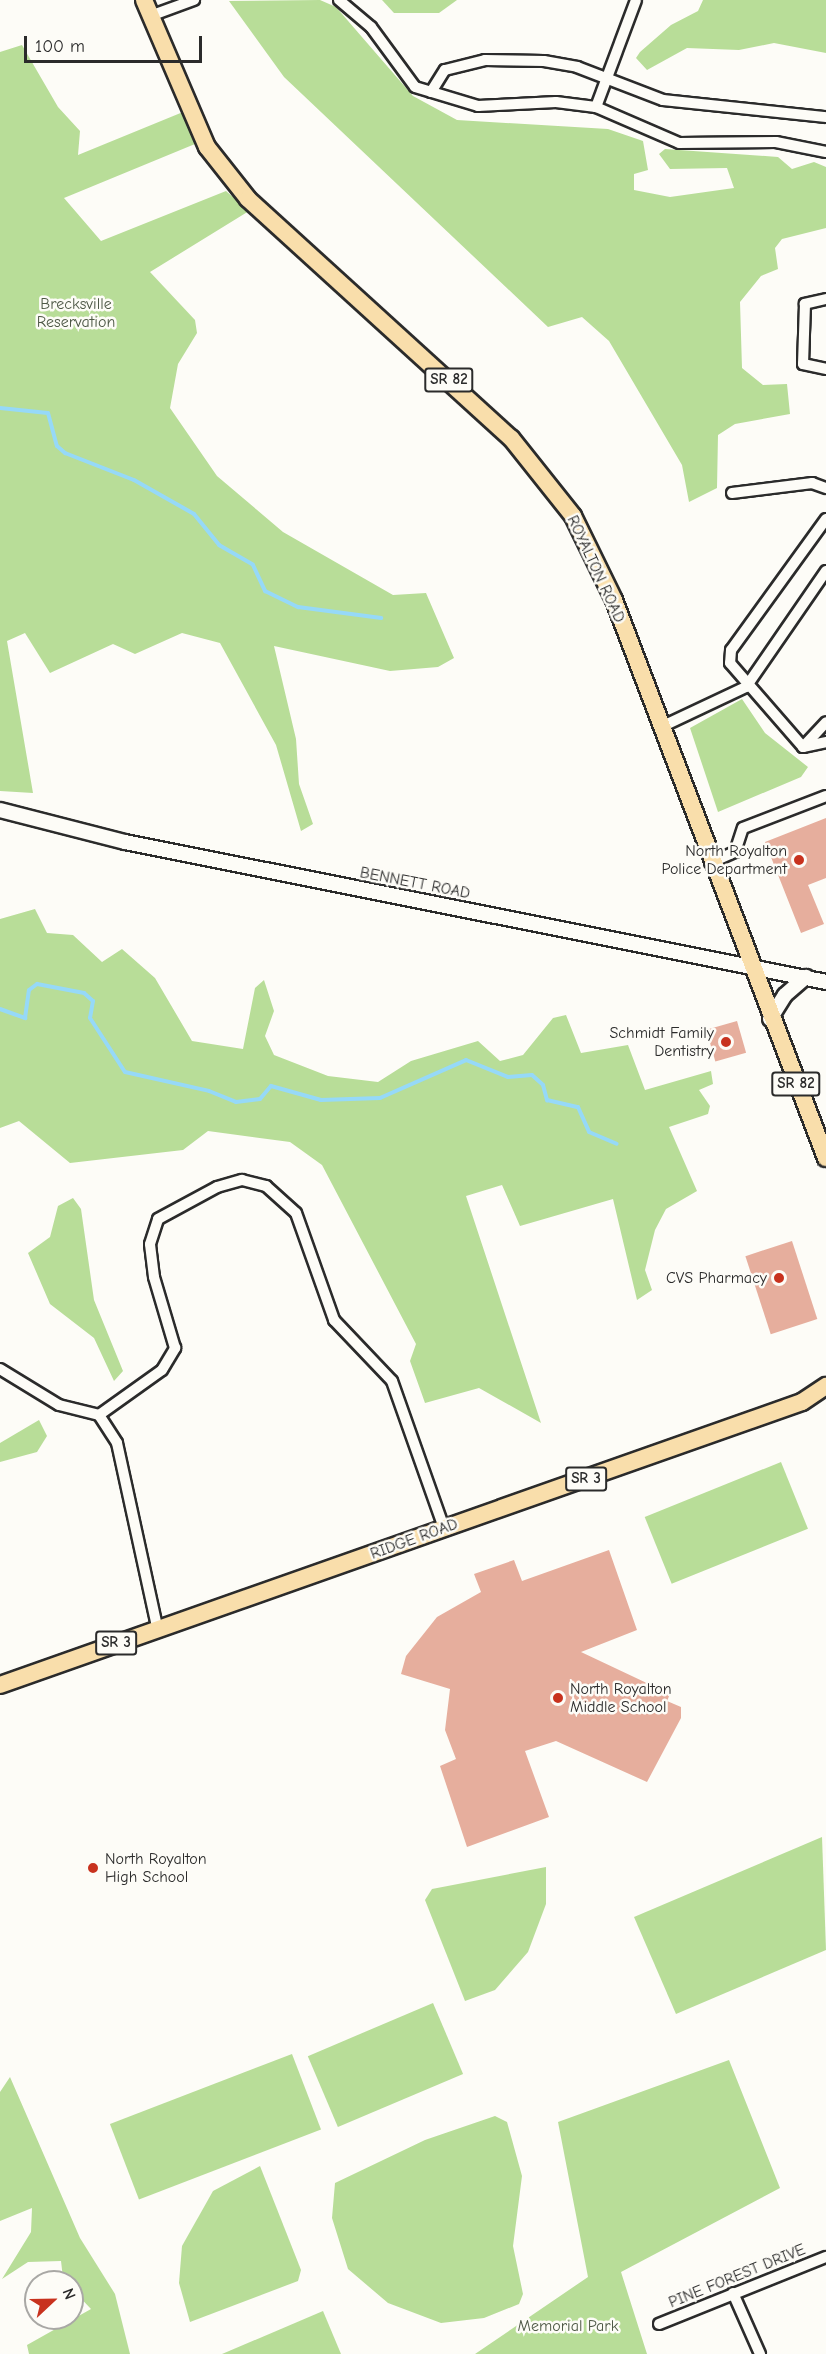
<!DOCTYPE html>
<style>
body{margin:0}
#map{position:relative;width:826px;height:2354px;overflow:hidden;background:#fdfcf7;font-family:"Comic Neue",sans-serif}
div>[style]{position:absolute}
.green>*{inset:0;background:#b8dd98;transform-origin:0 0}
.stream>*{height:4px;margin:-2px;padding:0 2px;transform-origin:2px;border-radius:2px;background:#96d9f8}
.building>*{inset:0;background:#e6ae9d;transform-origin:0 0}
.roads{filter:drop-shadow(2px 0 #2b2b2b) drop-shadow(-2px 0 #2b2b2b) drop-shadow(0 2px #2b2b2b) drop-shadow(0 -2px #2b2b2b)}
.minor>*{height:10px;margin:-5px;padding:0 5px;transform-origin:5px;border-radius:5px;background:#fdfcf7}
.tertiary>*{height:14px;margin:-7px;padding:0 7px;transform-origin:7px;border-radius:7px;background:#fdfcf7}
.primary>*{height:16px;margin:-8px;padding:0 8px;transform-origin:8px;border-radius:8px;background:#f9deab}
.dots>*{width:16px;height:16px;translate:-50% -50%;box-sizing:border-box;border:3px solid #fdfcf7;border-radius:50%}
span{translate:-50% -50%;white-space:nowrap;text-align:center;line-height:1.15;-webkit-text-stroke:5px #fdfcf7;paint-order:stroke}
.shield-label span{padding:2px 4px;background:#fdfcf7;border:2px solid;border-radius:4px;-webkit-text-stroke-width:0}
.shield-label{font-size:15px;color:#2b2b2b;font-weight:700}
.park-label{font-size:16px;color:#4e5846}
.street-label{font-size:16px;color:#2b2b2b}
.poi-label{font-size:16px;color:#2b2b2b}
.right{translate:-100% -50%;text-align:right}
.left{translate:0 -50%;text-align:left}
.north{position:absolute;left:24px;top:2270px;width:60px;height:60px;box-sizing:border-box;background:#fdfcf7;border:2px solid #a9a8a5;border-radius:50%;rotate:68deg;font-size:16px;font-weight:700;line-height:24px;text-align:center;color:#2b2b2b}
.north::after{content:'';display:block;margin:auto;width:21px;height:27px;background:#c8321e;clip-path:polygon(50% 0,100% 100%,50% 72%,0 100%)}
.scale{position:absolute;left:24px;top:36px;width:178px;height:27px;box-sizing:border-box;border:3px solid #2b2b2b;border-top:0;padding-left:8px;font-size:18px;line-height:21px;white-space:nowrap;color:#2b2b2b;-webkit-text-stroke:4px #fdfcf7;paint-order:stroke}
</style>
<div id="map">
<div class="green">
<div style="clip-path:polygon(320px 0,336px 7px,413px 96px,457px 120px,608px 129px,643px 141px,648px 170px,634px 174px,634px 190px,670px 197px,734px 188px,727px 168px,670px 169px,659px 154px,665px 149px,778px 157px,792px 169px,814px 162px,826px 167px,826px 228px,782px 239px,775px 248px,778px 269px,761px 276px,740px 302px,742px 368px,763px 385px,787px 384px,790px 414px,735px 424px,718px 435px,717px 488px,689px 502px,682px 465px,609px 341px,582px 317px,548px 327px,284px 77px,229px 1px)"></div>
<div style="clip-path:polygon(382px 0,457px 0,439px 13px,394px 13px)"></div>
<div style="clip-path:polygon(703px 0,826px 0,826px 53px,774px 43px,739px 50px,687px 48px,647px 70px,636px 58px,640px 52px,671px 25px,698px 11px)"></div>
<div style="clip-path:polygon(22px 45px,58px 107px,80px 131px,78px 155px,183px 112px,195px 144px,64px 198px,101px 241px,226px 191px,249px 211px,150px 272px,195px 320px,197px 333px,178px 364px,170px 408px,217px 476px,283px 532px,393px 595px,426px 593px,454px 658px,438px 667px,390px 671px,274px 646px,296px 739px,299px 784px,313px 824px,301px 831px,276px 745px,220px 643px,182px 633px,135px 654px,113px 644px,50px 673px,25px 633px,7px 641px,33px 793px,0 791px,0 52px)"></div>
<div style="clip-path:polygon(742px 699px,765px 733px,808px 767px,801px 777px,718px 812px,690px 728px)"></div>
<div style="clip-path:polygon(35px 909px,47px 933px,73px 935px,102px 962px,122px 949px,155px 978px,192px 1041px,243px 1049px,255px 988px,264px 980px,274px 1011px,265px 1036px,274px 1055px,328px 1076px,378px 1082px,411px 1061px,478px 1041px,500px 1061px,523px 1055px,553px 1018px,566px 1015px,581px 1053px,628px 1045px,645px 1090px,711px 1071px,713px 1084px,699px 1090px,710px 1106px,708px 1114px,669px 1127px,697px 1191px,666px 1209px,655px 1230px,645px 1270px,652px 1290px,637px 1300px,613px 1199px,520px 1226px,502px 1185px,466px 1196px,541px 1423px,479px 1388px,425px 1403px,410px 1361px,416px 1344px,322px 1165px,290px 1142px,208px 1131px,183px 1150px,70px 1163px,19px 1121px,0 1128px,0 919px)"></div>
<div style="clip-path:polygon(73px 1198px,81px 1209px,94px 1300px,123px 1371px,114px 1381px,94px 1338px,50px 1304px,28px 1253px,50px 1237px,58px 1206px)"></div>
<div style="clip-path:polygon(39px 1420px,47px 1436px,37px 1452px,0 1462px,0 1443px)"></div>
<div style="left:781px;top:1462px;width:72px;height:147px;rotate:68deg"></div>
<div style="clip-path:polygon(822px 1837px,826px 1950px,676px 2014px,634px 1917px)"></div>
<div style="clip-path:polygon(546px 1867px,546px 1904px,528px 1952px,495px 1990px,465px 2001px,425px 1900px,432px 1889px)"></div>
<div style="left:433px;top:2003px;width:77px;height:136px;rotate:67deg"></div>
<div style="left:292px;top:2054px;width:81px;height:195px;rotate:69deg"></div>
<div style="clip-path:polygon(729px 2060px,780px 2188px,621px 2272px,647px 2354px,475px 2354px,588px 2277px,558px 2122px)"></div>
<div style="clip-path:polygon(10px 2077px,80px 2238px,115px 2294px,130px 2354px,29px 2354px,27px 2345px,91px 2309px,72px 2289px,72px 2282px,63px 2278px,61px 2261px,28px 2262px,2px 2279px,31px 2232px,32px 2208px,0 2221px,0 2092px)"></div>
<div style="clip-path:polygon(495px 2116px,507px 2122px,522px 2176px,513px 2246px,523px 2294px,519px 2304px,484px 2318px,441px 2323px,388px 2303px,348px 2269px,332px 2218px,335px 2183px,425px 2140px)"></div>
<div style="clip-path:polygon(260px 2166px,301px 2270px,298px 2281px,190px 2322px,179px 2283px,182px 2246px,213px 2191px)"></div>
<div style="clip-path:polygon(323px 2311px,341px 2354px,222px 2354px)"></div>
</div>
<div class="stream">
<div style="left:0;top:408px;width:48px;rotate:5.9deg"></div>
<div style="left:48px;top:413px;width:34px;rotate:75deg"></div>
<div style="left:57px;top:446px;width:11px;rotate:41deg"></div>
<div style="left:65px;top:453px;width:74px;rotate:21.4deg"></div>
<div style="left:134px;top:480px;width:69px;rotate:29.5deg"></div>
<div style="left:194px;top:514px;width:40px;rotate:51deg"></div>
<div style="left:219px;top:545px;width:39px;rotate:30deg"></div>
<div style="left:253px;top:565px;width:29px;rotate:65deg"></div>
<div style="left:265px;top:591px;width:37px;rotate:26deg"></div>
<div style="left:298px;top:607px;width:84px;rotate:7.5deg"></div>
<div style="left:0;top:1009px;width:27px;rotate:20deg"></div>
<div style="left:25px;top:1018px;width:28px;rotate:-82deg"></div>
<div style="left:29px;top:990px;width:10px;rotate:-37deg"></div>
<div style="left:37px;top:984px;width:48px;rotate:10.8deg"></div>
<div style="left:84px;top:993px;width:12px;rotate:42deg"></div>
<div style="left:93px;top:1001px;width:17px;rotate:100deg"></div>
<div style="left:90px;top:1018px;width:64px;rotate:57.1deg"></div>
<div style="left:125px;top:1072px;width:86px;rotate:12.7deg"></div>
<div style="left:209px;top:1091px;width:29px;rotate:22deg"></div>
<div style="left:236px;top:1102px;width:24px;rotate:-7deg"></div>
<div style="left:260px;top:1099px;width:17px;rotate:-50deg"></div>
<div style="left:271px;top:1086px;width:52px;rotate:15.6deg"></div>
<div style="left:321px;top:1100px;width:59px;rotate:-1.9deg"></div>
<div style="left:380px;top:1098px;width:94px;rotate:-23.8deg"></div>
<div style="left:466px;top:1060px;width:45px;rotate:22deg"></div>
<div style="left:508px;top:1077px;width:24px;rotate:-5deg"></div>
<div style="left:532px;top:1075px;width:15px;rotate:42deg"></div>
<div style="left:543px;top:1085px;width:16px;rotate:75deg"></div>
<div style="left:547px;top:1100px;width:32px;rotate:13deg"></div>
<div style="left:578px;top:1107px;width:27px;rotate:66deg"></div>
<div style="left:589px;top:1132px;width:30px;rotate:23deg"></div>
</div>
<div class="building">
<div style="clip-path:polygon(826px 818px,826px 878px,808px 885px,824px 924px,801px 933px,765px 842px)"></div>
<div style="left:737px;top:1021px;width:33px;height:32px;rotate:74deg"></div>
<div style="left:792px;top:1241px;width:82px;height:49px;rotate:72deg"></div>
<div style="clip-path:polygon(609px 1550px,637px 1630px,581px 1652px,670px 1694px,667px 1701px,681px 1707px,681px 1718px,647px 1782px,556px 1741px,525px 1751px,549px 1817px,467px 1847px,440px 1766px,456px 1759px,445px 1730px,450px 1689px,401px 1674px,406px 1656px,437px 1617px,481px 1592px,474px 1574px,514px 1560px,522px 1581px)"></div>
</div>
<div class="roads">
<div class="minor">
<div style="left:339px;top:0;width:42px;rotate:40.2deg"></div>
<div style="left:371px;top:27px;width:74px;rotate:53.7deg"></div>
<div style="left:415px;top:87px;width:66px;rotate:16.8deg"></div>
<div style="left:478px;top:106px;width:78px;rotate:-2.9deg"></div>
<div style="left:556px;top:102px;width:40px;rotate:7.1deg"></div>
<div style="left:596px;top:107px;width:90px;rotate:23.4deg"></div>
<div style="left:679px;top:143px;width:97px;rotate:-0.6deg"></div>
<div style="left:776px;top:142px;width:51px;rotate:11.3deg"></div>
<div style="left:150px;top:16px;width:47px;rotate:-20deg"></div>
<div style="left:431px;top:92px;width:26px;rotate:-58deg"></div>
<div style="left:445px;top:70px;width:41px;rotate:-14deg"></div>
<div style="left:485px;top:60px;width:59px;rotate:1deg"></div>
<div style="left:544px;top:61px;width:34px;rotate:10deg"></div>
<div style="left:577px;top:67px;width:92px;rotate:21deg"></div>
<div style="left:663px;top:100px;width:164px;rotate:6deg"></div>
<div style="left:596px;top:107px;width:114px;rotate:-69.5deg"></div>
<div style="left:826px;top:299px;width:22px;rotate:167deg"></div>
<div style="left:805px;top:304px;width:60px;rotate:91.9deg"></div>
<div style="left:803px;top:364px;width:24px;rotate:12deg"></div>
<div style="left:732px;top:493px;width:81px;rotate:-7.1deg"></div>
<div style="left:812px;top:483px;width:15px;rotate:20deg"></div>
<div style="left:826px;top:519px;width:162px;rotate:125.9deg"></div>
<div style="left:731px;top:650px;width:13px;rotate:94deg"></div>
<div style="left:730px;top:663px;width:111px;rotate:49deg"></div>
<div style="left:803px;top:747px;width:24px;rotate:-12deg"></div>
<div style="left:661px;top:727px;width:94px;rotate:-25.2deg"></div>
<div style="left:746px;top:687px;width:141px;rotate:-55.4deg"></div>
<div style="left:803px;top:747px;width:34px;rotate:-47deg"></div>
<div style="left:710px;top:863px;width:27px;rotate:-24deg"></div>
<div style="left:735px;top:852px;width:25px;rotate:-72deg"></div>
<div style="left:743px;top:828px;width:89px;rotate:-21.1deg"></div>
<div style="left:0;top:1369px;width:69px;rotate:31.4deg"></div>
<div style="left:59px;top:1405px;width:41px;rotate:14deg"></div>
<div style="left:99px;top:1415px;width:33px;rotate:57deg"></div>
<div style="left:117px;top:1443px;width:188px;rotate:77.7deg"></div>
<div style="left:99px;top:1415px;width:77px;rotate:-35.5deg"></div>
<div style="left:162px;top:1370px;width:26px;rotate:-59deg"></div>
<div style="left:175px;top:1348px;width:74px;rotate:-106.5deg"></div>
<div style="left:154px;top:1277px;width:33px;rotate:-97deg"></div>
<div style="left:150px;top:1244px;width:26px;rotate:-72deg"></div>
<div style="left:158px;top:1219px;width:67px;rotate:-28.5deg"></div>
<div style="left:217px;top:1187px;width:26px;rotate:-16deg"></div>
<div style="left:242px;top:1180px;width:25px;rotate:14deg"></div>
<div style="left:266px;top:1186px;width:40px;rotate:42deg"></div>
<div style="left:296px;top:1213px;width:114px;rotate:70.4deg"></div>
<div style="left:334px;top:1320px;width:84px;rotate:46.4deg"></div>
<div style="left:392px;top:1381px;width:156px;rotate:70.5deg"></div>
<div style="left:733px;top:2293px;width:67px;rotate:66.1deg"></div>
<div style="left:659px;top:2324px;width:180px;rotate:-21.9deg"></div>
</div>
<div class="tertiary">
<div style="left:0;top:810px;width:129px;rotate:14.4deg"></div>
<div style="left:125px;top:842px;width:715px;rotate:11.29deg"></div>
<div style="left:770px;top:1019px;width:28px;rotate:-58deg"></div>
<div style="left:785px;top:995px;width:28px;rotate:-41deg"></div>
</div>
<div class="primary">
<div style="left:144px;top:0;width:160px;rotate:66.8deg"></div>
<div style="left:207px;top:147px;width:66px;rotate:51.7deg"></div>
<div style="left:248px;top:199px;width:355px;rotate:42.3deg"></div>
<div style="left:511px;top:438px;width:100px;rotate:51.5deg"></div>
<div style="left:573px;top:516px;width:93px;rotate:64deg"></div>
<div style="left:614px;top:600px;width:597px;rotate:69.2deg"></div>
<div style="left:0;top:1685px;width:850px;rotate:-19.44deg"></div>
<div style="left:802px;top:1402px;width:29px;rotate:-34deg"></div>
</div>
</div>
<div class="dots">
<div style="left:799px;top:860px;background:#c8321e"></div>
<div style="left:726px;top:1042px;background:#c8321e"></div>
<div style="left:779px;top:1278px;background:#c8321e"></div>
<div style="left:558px;top:1698px;background:#c8321e"></div>
<div style="left:93px;top:1868px;background:#c8321e"></div>
</div>
<div class="shield-label">
<span style="left:449px;top:380px">SR 82</span>
<span style="left:796px;top:1084px">SR 82</span>
<span style="left:586px;top:1479px">SR 3</span>
<span style="left:116px;top:1643px">SR 3</span>
</div>
<div class="park-label">
<span style="left:76px;top:313px">Brecksville<br>Reservation</span>
<span style="left:568px;top:2326px">Memorial Park</span>
</div>
<div class="street-label">
<span style="left:596px;top:569px;rotate:65deg">ROYALTON ROAD</span>
<span style="left:415px;top:883px;rotate:11deg">BENNETT ROAD</span>
<span style="left:414px;top:1539px;rotate:-20deg">RIDGE ROAD</span>
<span style="left:737px;top:2276px;rotate:-22deg">PINE FOREST DRIVE</span>
</div>
<div class="poi-label">
<span class="right" style="left:787px;top:860px">North Royalton<br>Police Department</span>
<span class="right" style="left:714px;top:1042px">Schmidt Family<br>Dentistry</span>
<span class="right" style="left:767px;top:1278px">CVS Pharmacy</span>
<span class="left" style="left:570px;top:1698px">North Royalton<br>Middle School</span>
<span class="left" style="left:105px;top:1868px">North Royalton<br>High School</span>
</div>
<div class="north">N</div>
<div class="scale">100 m</div>
</div>
